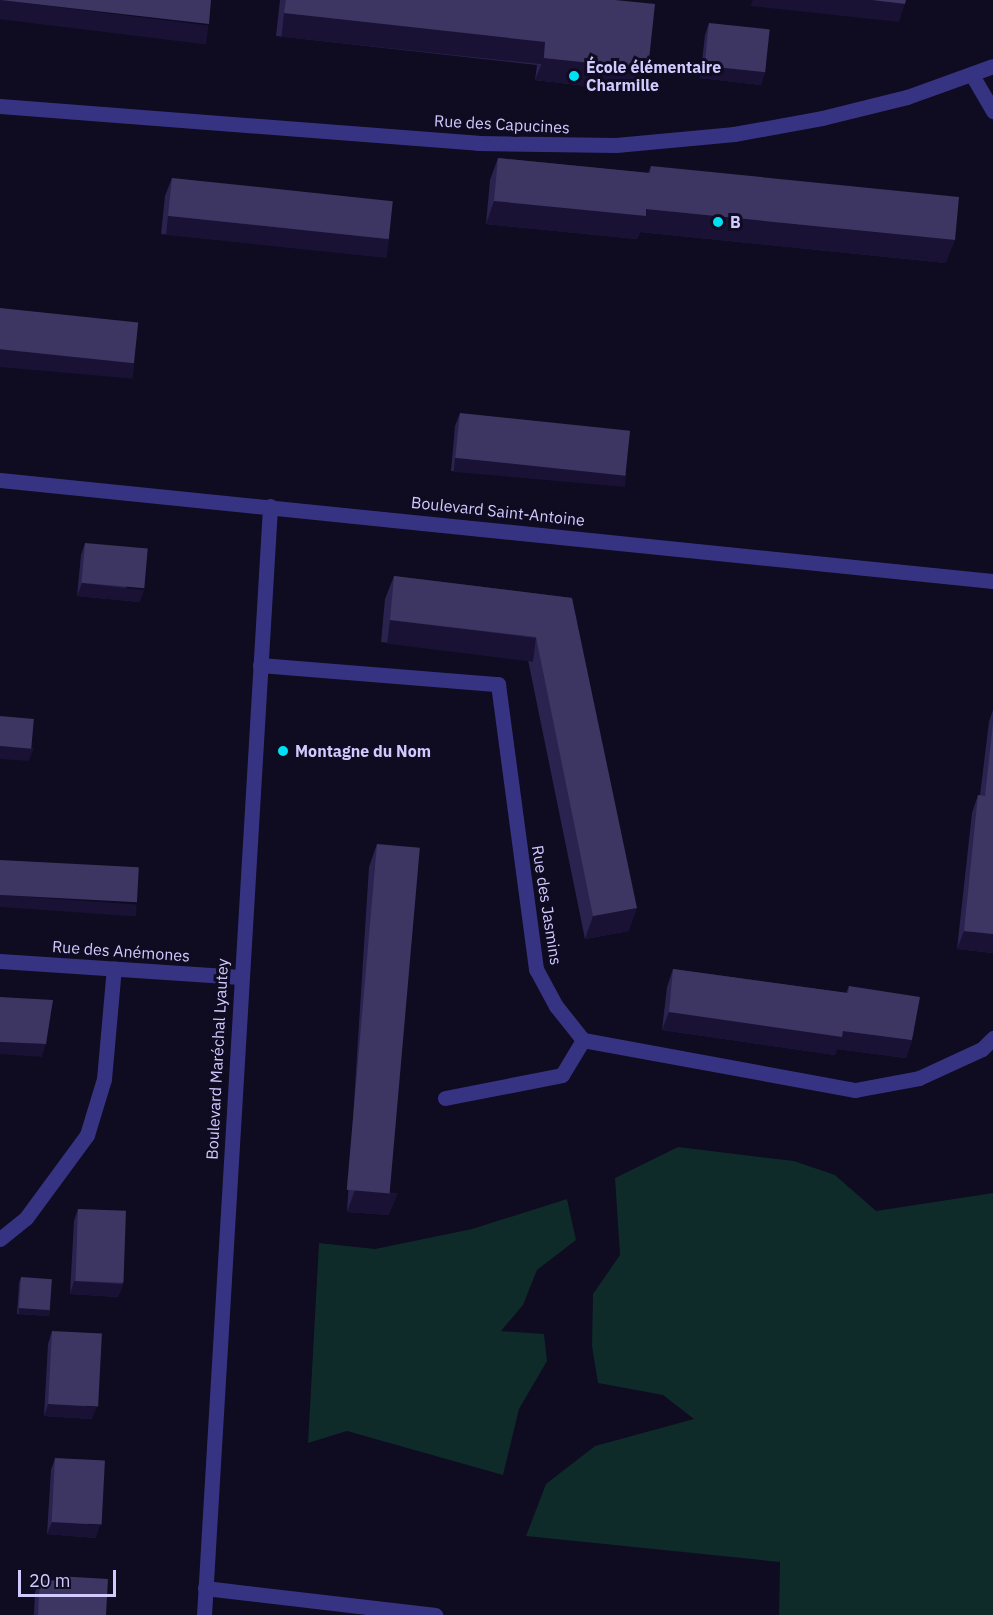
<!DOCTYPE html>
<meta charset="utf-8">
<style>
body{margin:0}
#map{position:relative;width:993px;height:1615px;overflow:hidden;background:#0f0b20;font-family:"IBM Plex Sans",sans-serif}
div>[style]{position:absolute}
.green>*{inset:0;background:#0e2a29}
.minor>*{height:15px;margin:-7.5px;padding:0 7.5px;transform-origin:7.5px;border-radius:7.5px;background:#363482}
.wall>*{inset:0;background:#2b234f}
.shaded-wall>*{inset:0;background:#191234;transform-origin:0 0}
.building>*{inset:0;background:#3d3562;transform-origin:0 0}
.dots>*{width:16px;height:16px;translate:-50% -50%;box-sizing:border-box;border:3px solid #0f0b20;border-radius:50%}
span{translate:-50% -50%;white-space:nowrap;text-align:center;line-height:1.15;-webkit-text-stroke:6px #0f0b20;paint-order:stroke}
.poi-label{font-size:16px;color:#d0caff;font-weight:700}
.left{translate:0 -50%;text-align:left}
.street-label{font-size:16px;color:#d0caff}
.scale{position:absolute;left:18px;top:1570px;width:98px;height:27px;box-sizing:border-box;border:3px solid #d0caff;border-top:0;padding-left:8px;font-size:18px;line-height:21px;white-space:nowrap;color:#d0caff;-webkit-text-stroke:4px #0f0b20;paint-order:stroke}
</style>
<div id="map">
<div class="green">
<div style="clip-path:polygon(678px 1147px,794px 1161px,835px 1175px,876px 1211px,993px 1193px,993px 1615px,779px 1615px,780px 1562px,526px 1536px,546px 1484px,595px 1446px,694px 1419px,663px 1395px,598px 1383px,592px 1346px,593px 1294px,620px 1255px,615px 1178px)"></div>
<div style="clip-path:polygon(567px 1199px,576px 1240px,537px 1270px,523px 1305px,501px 1331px,544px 1334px,547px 1361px,519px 1409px,503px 1475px,347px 1431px,308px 1443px,319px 1243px,375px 1249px,472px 1229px)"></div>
</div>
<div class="minor">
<div style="left:972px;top:75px;width:42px;rotate:59.7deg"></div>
<div style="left:0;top:106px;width:479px;rotate:4.4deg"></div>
<div style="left:478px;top:143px;width:138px;rotate:0.8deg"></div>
<div style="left:616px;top:145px;width:119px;rotate:-5.3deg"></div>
<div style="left:734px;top:134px;width:89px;rotate:-10.3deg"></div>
<div style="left:822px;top:118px;width:88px;rotate:-13.9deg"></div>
<div style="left:907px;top:97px;width:91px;rotate:-19.8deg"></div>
<div style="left:0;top:480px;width:998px;rotate:5.81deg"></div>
<div style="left:260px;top:665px;width:239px;rotate:4.6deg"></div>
<div style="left:498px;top:684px;width:288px;rotate:82.4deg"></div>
<div style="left:536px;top:969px;width:42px;rotate:61.6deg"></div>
<div style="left:556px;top:1006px;width:43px;rotate:51.5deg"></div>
<div style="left:583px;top:1040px;width:277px;rotate:10.4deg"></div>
<div style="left:855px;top:1090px;width:65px;rotate:-10.6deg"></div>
<div style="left:919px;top:1078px;width:69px;rotate:-24.7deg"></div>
<div style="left:982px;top:1049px;width:16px;rotate:-45deg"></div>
<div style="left:0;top:961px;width:241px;rotate:3.8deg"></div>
<div style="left:445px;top:1098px;width:119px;rotate:-11.1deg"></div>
<div style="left:562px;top:1075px;width:41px;rotate:-59deg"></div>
<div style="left:0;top:1239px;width:33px;rotate:-39deg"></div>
<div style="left:26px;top:1218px;width:103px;rotate:-53.7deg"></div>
<div style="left:87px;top:1135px;width:59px;rotate:-73.1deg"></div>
<div style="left:104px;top:1079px;width:111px;rotate:-84.9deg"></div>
<div style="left:205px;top:1588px;width:232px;rotate:6.7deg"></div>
<div style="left:204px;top:1615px;width:1111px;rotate:-86.59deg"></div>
</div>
<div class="wall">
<div style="clip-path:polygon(280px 0,615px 0,639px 92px,535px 80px,537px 65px,276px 36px)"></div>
<div style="clip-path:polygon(709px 23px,765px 72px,761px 85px,700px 78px,705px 35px)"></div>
<div style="clip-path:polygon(498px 158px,648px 173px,651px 166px,946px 263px,640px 232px,637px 239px,486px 224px,490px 180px)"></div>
<div style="clip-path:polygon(172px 178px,389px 239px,383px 257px,161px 234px,165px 196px)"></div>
<div style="clip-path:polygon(460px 413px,621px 485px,451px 471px,455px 426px)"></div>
<div style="clip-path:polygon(85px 543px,140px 602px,77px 596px,81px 555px)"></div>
<div style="clip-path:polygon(394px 576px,572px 598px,629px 931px,585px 939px,528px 660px,381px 642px,385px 599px)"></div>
<div style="clip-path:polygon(993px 710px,993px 953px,957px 949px,972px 813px,978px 795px,980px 795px,989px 722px)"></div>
<div style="clip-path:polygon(377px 844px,389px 1215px,347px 1212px,369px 867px)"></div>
<div style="clip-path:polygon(673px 969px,846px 993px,849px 986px,912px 1040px,906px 1058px,837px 1049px,835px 1055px,662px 1030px,667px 987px)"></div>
<div style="clip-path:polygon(78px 1209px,123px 1284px,118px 1297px,70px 1294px,74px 1221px)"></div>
<div style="clip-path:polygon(21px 1277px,50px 1310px,48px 1316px,17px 1314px,19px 1283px)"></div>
<div style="clip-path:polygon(52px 1331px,92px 1419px,44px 1416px,48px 1344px)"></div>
<div style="clip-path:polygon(55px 1458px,96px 1538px,47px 1534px,51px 1470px)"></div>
<div style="clip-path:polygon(57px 1576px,106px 1615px,34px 1615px,35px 1592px,40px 1580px,55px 1580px)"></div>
</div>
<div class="shaded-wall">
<div style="left:0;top:0;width:210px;height:19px;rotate:7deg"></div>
<div style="clip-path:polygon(753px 0,871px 0,905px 4px,899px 22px,750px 6px)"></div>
<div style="left:284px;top:13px;width:263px;height:24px;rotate:6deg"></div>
<div style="clip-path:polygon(544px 58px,648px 69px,639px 92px,535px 80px)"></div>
<div style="clip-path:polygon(705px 66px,765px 72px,761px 85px,700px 78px)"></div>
<div style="clip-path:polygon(494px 201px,646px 209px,955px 240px,946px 263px,640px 232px,637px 239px,486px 224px)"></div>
<div style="left:168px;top:216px;width:222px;height:19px;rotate:6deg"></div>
<div style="left:0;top:349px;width:135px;height:18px;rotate:5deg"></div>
<div style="left:455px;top:458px;width:172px;height:14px;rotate:5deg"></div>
<div style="clip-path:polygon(82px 583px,144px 590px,140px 602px,77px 596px)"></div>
<div style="left:390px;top:620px;width:147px;height:24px;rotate:7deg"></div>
<div style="clip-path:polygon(0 746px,34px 748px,29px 761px,0 759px)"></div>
<div style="left:0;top:895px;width:137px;height:12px;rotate:4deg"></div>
<div style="clip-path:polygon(637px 908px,629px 931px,585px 939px,593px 916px)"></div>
<div style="clip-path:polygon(964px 931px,993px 934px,993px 953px,957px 949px)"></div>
<div style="clip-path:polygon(669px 1012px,843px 1031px,912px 1040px,906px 1058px,837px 1049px,835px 1055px,662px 1030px)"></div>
<div style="clip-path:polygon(0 1042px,46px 1044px,42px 1057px,0 1054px)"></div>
<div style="clip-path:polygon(355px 1190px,398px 1193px,389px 1215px,347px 1212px)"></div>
<div style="clip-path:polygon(74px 1281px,123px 1284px,118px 1297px,70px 1294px)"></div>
<div style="left:19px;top:1308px;width:31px;height:6px;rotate:4deg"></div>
<div style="clip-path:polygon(48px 1404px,97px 1407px,92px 1419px,44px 1416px)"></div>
<div style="clip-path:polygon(52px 1522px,100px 1525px,96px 1538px,47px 1534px)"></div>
</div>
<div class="building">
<div style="clip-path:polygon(0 0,211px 0,209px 24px)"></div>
<div style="clip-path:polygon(286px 0,615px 0,655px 4px,648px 69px,544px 58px,545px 42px,284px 13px)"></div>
<div style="clip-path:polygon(871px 0,906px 0,905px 4px)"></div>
<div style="left:709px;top:23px;width:61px;height:43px;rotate:6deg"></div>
<div style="clip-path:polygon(498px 158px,650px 173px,651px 166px,959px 197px,955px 240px,646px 209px,646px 216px,494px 201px)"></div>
<div style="left:172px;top:178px;width:222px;height:38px;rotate:6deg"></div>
<div style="left:0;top:308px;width:139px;height:41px;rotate:6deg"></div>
<div style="left:460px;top:413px;width:171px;height:45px;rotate:6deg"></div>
<div style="left:85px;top:543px;width:63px;height:40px;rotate:5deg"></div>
<div style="clip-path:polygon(394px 576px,572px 598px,637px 908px,593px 916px,536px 637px,390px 620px)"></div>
<div style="left:0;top:716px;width:34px;height:30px;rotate:5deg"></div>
<div style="clip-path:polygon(993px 723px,993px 934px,964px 931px,978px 795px,985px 796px)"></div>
<div style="left:377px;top:844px;width:43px;height:347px;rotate:5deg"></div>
<div style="left:0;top:860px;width:139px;height:35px;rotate:3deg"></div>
<div style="clip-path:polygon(673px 969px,848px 993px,849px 986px,920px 997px,912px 1040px,843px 1031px,842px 1037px,669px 1012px)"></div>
<div style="clip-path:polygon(0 997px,53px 1000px,46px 1044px,0 1042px)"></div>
<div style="left:78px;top:1209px;width:48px;height:72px;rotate:2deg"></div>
<div style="left:21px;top:1277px;width:31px;height:31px;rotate:4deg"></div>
<div style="left:52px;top:1331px;width:50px;height:73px;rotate:3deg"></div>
<div style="left:55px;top:1458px;width:50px;height:64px;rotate:3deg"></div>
<div style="clip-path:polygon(57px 1576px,108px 1579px,106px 1615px,38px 1615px,40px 1580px,57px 1581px)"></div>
</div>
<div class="dots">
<div style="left:574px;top:76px;background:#00e0f5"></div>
<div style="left:718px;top:222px;background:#00e0f5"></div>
<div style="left:283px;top:751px;background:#00e0f5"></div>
</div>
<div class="poi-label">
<span class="left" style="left:586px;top:76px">École élémentaire<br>Charmille</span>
<span class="left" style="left:730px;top:222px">B</span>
<span class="left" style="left:295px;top:751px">Montagne du Nom</span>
</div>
<div class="street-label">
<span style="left:502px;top:124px;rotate:3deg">Rue des Capucines</span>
<span style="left:498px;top:511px;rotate:6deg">Boulevard Saint-Antoine</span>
<span style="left:547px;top:905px;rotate:81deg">Rue des Jasmins</span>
<span style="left:121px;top:951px;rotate:4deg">Rue des Anémones</span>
<span style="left:217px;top:1059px;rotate:-87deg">Boulevard Maréchal Lyautey</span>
</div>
<div class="scale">20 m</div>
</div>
